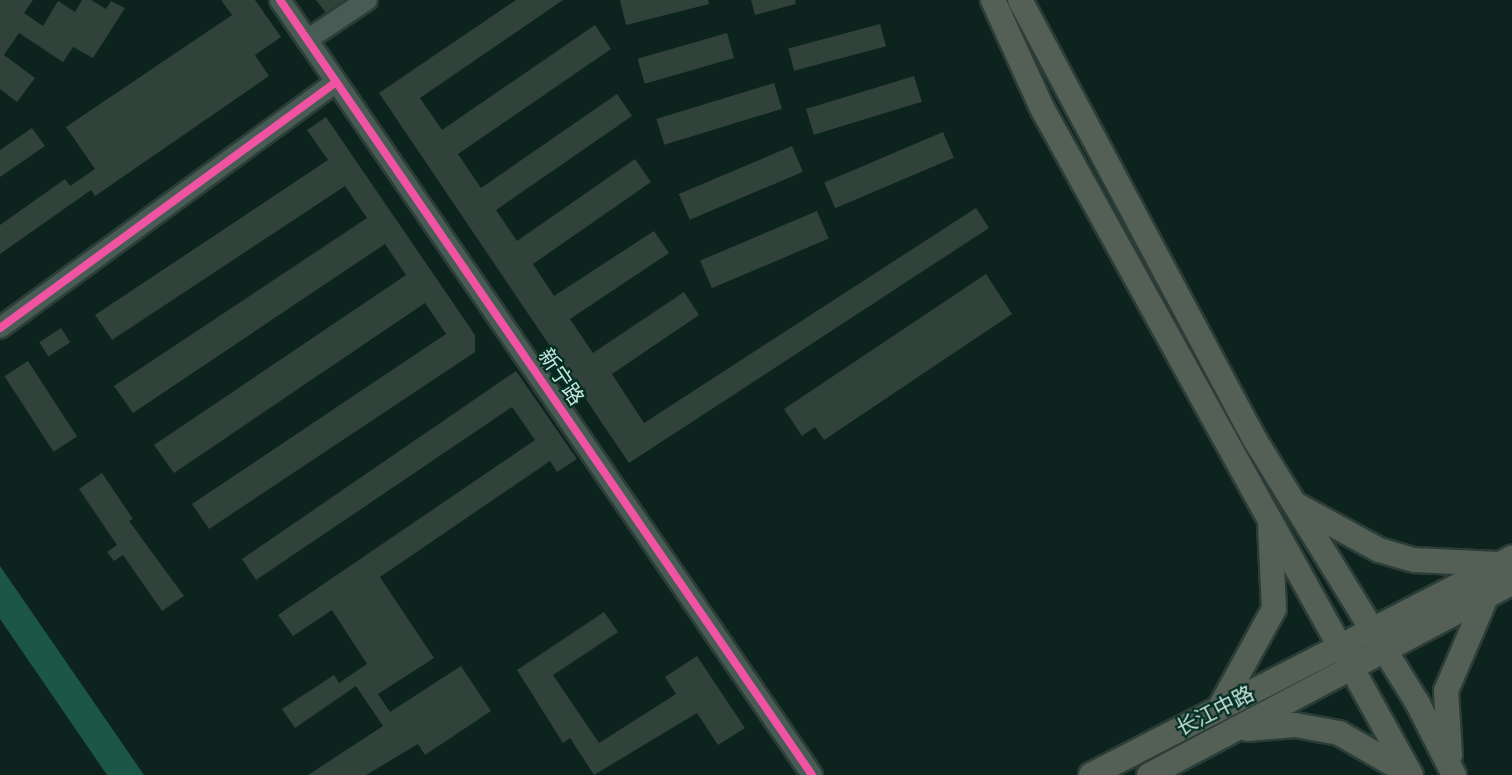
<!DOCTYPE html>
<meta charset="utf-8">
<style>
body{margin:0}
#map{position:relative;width:1512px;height:775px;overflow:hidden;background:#0d241e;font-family:"Space Grotesk","Noto Sans SC",sans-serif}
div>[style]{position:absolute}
.water>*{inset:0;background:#1b5646}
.building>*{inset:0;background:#30423a;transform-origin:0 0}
.roads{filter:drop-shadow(2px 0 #2c3d38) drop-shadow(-2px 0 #2c3d38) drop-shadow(0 2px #2c3d38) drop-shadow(0 -2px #2c3d38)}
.minor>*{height:20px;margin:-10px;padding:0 10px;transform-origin:10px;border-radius:10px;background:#485b55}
.major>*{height:24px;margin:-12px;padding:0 12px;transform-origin:12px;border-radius:12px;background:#545f56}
.cycleway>*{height:8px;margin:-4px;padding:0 4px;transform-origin:4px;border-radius:4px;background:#f153a3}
span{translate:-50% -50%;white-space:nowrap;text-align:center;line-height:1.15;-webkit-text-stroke:4.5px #032e23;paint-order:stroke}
.street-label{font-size:21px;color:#cbe5dc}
</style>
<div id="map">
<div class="water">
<div style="clip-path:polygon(0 566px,144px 775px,107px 775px,0 619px)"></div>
</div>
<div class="building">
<div style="clip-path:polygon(0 0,33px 0,24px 13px,43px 26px,58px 1px,75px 12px,82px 0,91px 0,106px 9px,111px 1px,125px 8px,93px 58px,73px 47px,63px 62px,19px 33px,4px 55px,35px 78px,17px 102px,0 89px)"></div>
<div style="clip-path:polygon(221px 0,255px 0,281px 37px,255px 55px,269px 76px,95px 196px,91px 190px,0 254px,0 225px,65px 179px,70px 186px,95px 169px,66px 127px,232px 15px)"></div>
<div style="clip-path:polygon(316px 0,345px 0,326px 13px)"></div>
<div style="clip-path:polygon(516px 0,563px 0,420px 98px,442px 130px,595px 25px,611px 49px,458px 154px,481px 188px,617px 94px,632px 116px,496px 210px,517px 241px,635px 159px,651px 182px,533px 264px,554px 296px,654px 231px,669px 253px,570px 319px,593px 353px,684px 292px,699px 315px,612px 374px,644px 423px,976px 208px,989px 228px,629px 463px,379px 93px)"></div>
<div style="clip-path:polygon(620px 0,708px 0,709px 4px,626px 25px)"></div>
<div style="clip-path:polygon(751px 0,795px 0,796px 4px,755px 15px)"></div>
<div style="left:880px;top:24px;width:23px;height:95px;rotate:75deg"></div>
<div style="left:727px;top:33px;width:26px;height:93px;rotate:74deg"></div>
<div style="left:914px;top:76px;width:27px;height:113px;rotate:73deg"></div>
<div style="left:774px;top:83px;width:27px;height:123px;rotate:73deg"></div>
<div style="clip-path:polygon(326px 117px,475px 335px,475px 352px,209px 529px,192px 504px,446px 334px,425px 303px,174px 473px,154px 445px,406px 275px,385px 244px,133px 413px,114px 386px,367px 218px,345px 186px,112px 340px,95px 315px,328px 160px,307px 130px)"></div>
<div style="clip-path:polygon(32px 128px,45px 146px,0 177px,0 150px)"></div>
<div style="left:943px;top:132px;width:28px;height:129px;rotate:67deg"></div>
<div style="left:792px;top:146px;width:28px;height:123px;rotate:67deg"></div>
<div style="left:817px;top:211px;width:30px;height:127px;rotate:67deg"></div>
<div style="clip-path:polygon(986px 274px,1012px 314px,824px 440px,815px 427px,802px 436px,784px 409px)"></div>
<div style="left:61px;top:328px;width:17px;height:26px;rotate:57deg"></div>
<div style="left:28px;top:361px;width:90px;height:28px;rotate:57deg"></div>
<div style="clip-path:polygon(516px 371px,577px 459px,557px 472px,550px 461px,380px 577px,434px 658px,378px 694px,390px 712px,461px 666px,491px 711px,425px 755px,418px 744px,366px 775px,308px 775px,383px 726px,356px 686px,295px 728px,282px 709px,334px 675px,339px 683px,367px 664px,332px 610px,293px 636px,278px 615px,535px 440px,512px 407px,256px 580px,242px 559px)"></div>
<div style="clip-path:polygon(102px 473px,133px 519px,129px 521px,184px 596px,162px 611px,123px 555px,114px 561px,107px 552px,117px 545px,79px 489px)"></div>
<div style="clip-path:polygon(604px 612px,618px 632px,553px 675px,599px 743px,676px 694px,665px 677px,697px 656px,745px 728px,718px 745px,697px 713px,594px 775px,570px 738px,563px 743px,517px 670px)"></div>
</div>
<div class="roads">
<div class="minor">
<div style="left:280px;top:0;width:940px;rotate:55.53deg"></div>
<div style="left:307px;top:40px;width:72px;rotate:-33.7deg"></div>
<div style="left:0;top:328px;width:416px;rotate:-36.2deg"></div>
</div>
<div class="major">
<div style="left:993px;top:0;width:119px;rotate:65.6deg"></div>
<div style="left:1042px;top:108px;width:762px;rotate:61.05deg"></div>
<div style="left:1020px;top:0;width:499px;rotate:61.9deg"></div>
<div style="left:1255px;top:440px;width:308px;rotate:58.3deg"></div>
<div style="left:1417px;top:702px;width:82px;rotate:63.1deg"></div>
<div style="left:1295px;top:504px;width:96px;rotate:28.7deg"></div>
<div style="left:1379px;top:550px;width:37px;rotate:16deg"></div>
<div style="left:1415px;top:560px;width:83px;rotate:2.8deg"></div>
<div style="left:1219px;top:709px;width:114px;rotate:-61.2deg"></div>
<div style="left:1274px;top:609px;width:84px;rotate:-92.7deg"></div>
<div style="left:1247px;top:729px;width:48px;rotate:-4.8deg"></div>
<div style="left:1295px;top:725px;width:45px;rotate:10.3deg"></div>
<div style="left:1339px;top:733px;width:82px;rotate:30deg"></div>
<div style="left:1450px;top:755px;width:64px;rotate:-93.6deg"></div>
<div style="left:1446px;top:691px;width:102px;rotate:-66.9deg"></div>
<div style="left:1091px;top:775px;width:474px;rotate:-27.3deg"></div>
<div style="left:1149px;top:775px;width:411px;rotate:-27.9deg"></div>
</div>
</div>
<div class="cycleway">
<div style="left:280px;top:0;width:940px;rotate:55.53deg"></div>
<div style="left:0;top:328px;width:416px;rotate:-36.2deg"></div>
</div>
<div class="street-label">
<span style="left:561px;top:377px;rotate:56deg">新宁路</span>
<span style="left:1215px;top:711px;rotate:-27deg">长江中路</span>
</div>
</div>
